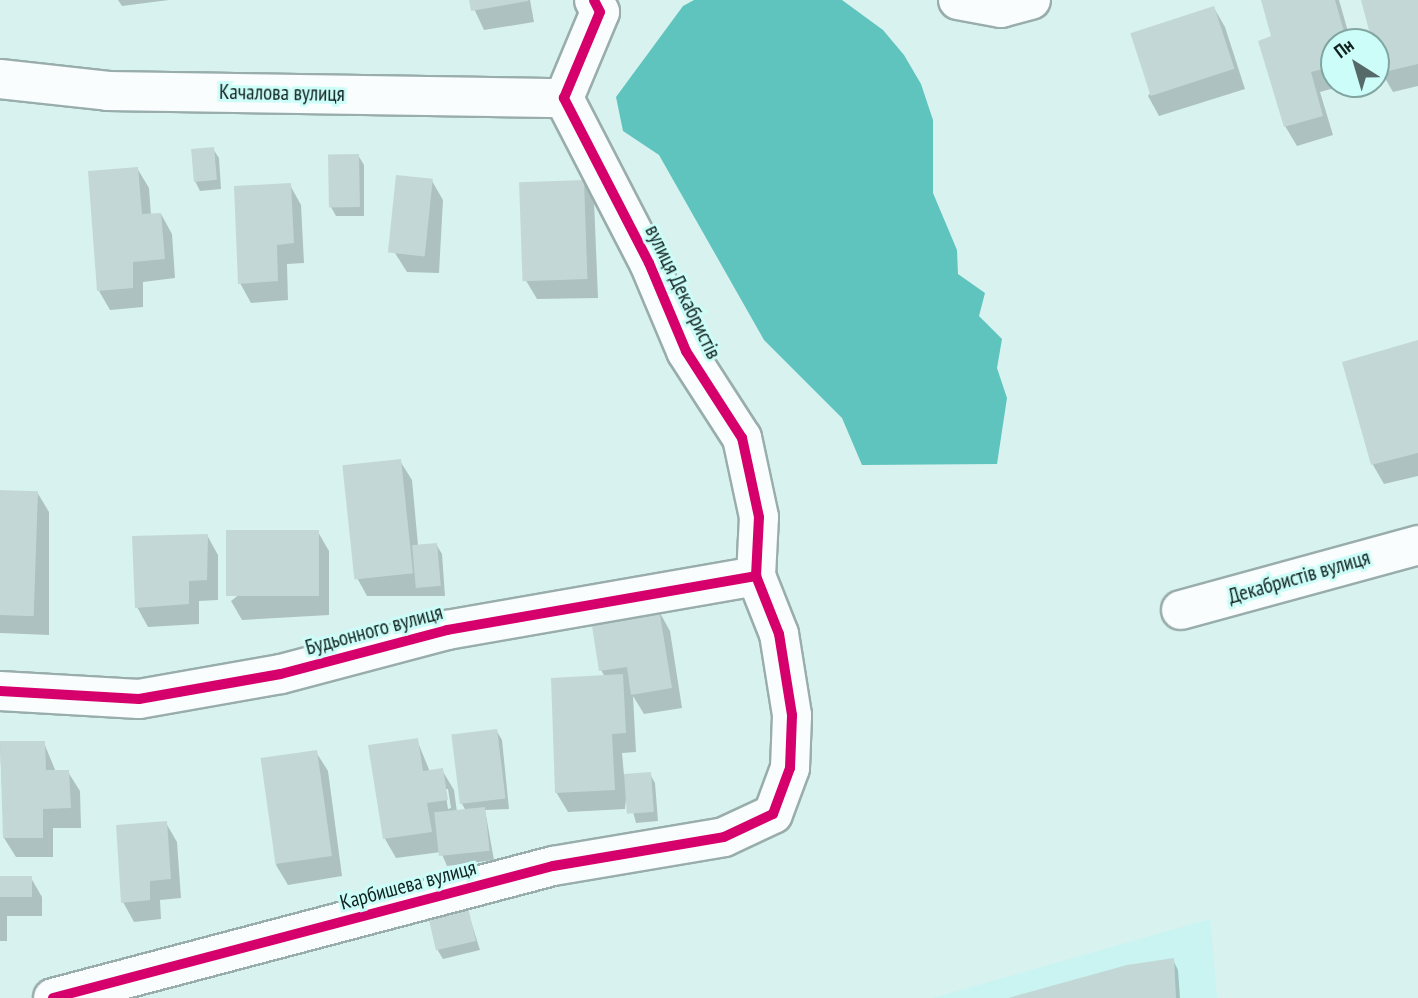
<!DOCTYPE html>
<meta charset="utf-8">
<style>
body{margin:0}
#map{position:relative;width:1418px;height:998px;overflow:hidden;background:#d8f2f0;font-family:"PT Sans Narrow",sans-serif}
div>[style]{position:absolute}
.built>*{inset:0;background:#c9f4f1}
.water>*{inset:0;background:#60c4be}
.shadow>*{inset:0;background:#0003}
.building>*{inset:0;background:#c3d8d6;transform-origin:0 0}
.roads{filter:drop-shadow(2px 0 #99adac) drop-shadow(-2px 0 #99adac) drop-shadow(0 2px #99adac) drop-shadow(0 -2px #99adac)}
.minor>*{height:38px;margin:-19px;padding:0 19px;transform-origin:19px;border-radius:19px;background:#f9fdfd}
.cycleway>*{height:10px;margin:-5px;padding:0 5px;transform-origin:5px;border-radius:5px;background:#d6006c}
span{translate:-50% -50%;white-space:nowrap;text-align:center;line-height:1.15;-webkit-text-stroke:6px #cdfdf8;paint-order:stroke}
.street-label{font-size:21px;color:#102321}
.north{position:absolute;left:1320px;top:28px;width:70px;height:70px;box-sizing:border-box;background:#cdfdf8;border:2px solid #81a6a2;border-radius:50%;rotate:323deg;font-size:19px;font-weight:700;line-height:28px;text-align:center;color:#102321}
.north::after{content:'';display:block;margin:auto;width:24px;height:32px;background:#566b69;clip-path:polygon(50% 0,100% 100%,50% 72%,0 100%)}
</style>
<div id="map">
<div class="built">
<div style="clip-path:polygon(1210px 919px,1217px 998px,933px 998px)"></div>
</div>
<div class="water">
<div style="clip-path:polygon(694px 0,842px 0,883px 30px,904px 55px,921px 84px,933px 120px,933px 193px,957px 250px,958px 274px,985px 293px,979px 316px,1002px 339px,997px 368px,1007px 398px,997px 464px,862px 465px,842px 418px,764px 340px,659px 155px,623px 131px,616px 97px,683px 6px)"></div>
</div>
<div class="shadow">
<div style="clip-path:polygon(118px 0,169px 0,122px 6px)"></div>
<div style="clip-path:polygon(470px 0,530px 0,534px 22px,484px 30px)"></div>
<div style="clip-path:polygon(1263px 0,1339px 0,1351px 42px,1334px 42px,1334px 84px,1349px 84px,1320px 92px,1333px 135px,1297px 146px,1285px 126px,1274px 38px)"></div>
<div style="clip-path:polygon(1362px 0,1418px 0,1418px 86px,1393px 92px,1382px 73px)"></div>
<div style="clip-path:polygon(1214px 8px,1225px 27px,1245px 89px,1159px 116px,1148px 96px)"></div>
<div style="clip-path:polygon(213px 149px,219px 158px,221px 189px,200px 191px,195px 181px)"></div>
<div style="clip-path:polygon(358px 155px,364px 165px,364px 216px,336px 216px,331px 207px)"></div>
<div style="clip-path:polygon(137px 168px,149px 188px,151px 215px,161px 214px,172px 234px,175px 278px,143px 282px,143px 307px,110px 310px,99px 291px)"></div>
<div style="clip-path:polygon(432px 181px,443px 200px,439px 273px,407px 272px,395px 253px)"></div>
<div style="clip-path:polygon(583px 182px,594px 201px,598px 298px,537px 299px,525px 279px)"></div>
<div style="clip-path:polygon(290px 185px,301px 205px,304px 263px,287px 264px,288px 300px,251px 303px,240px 283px)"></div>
<div style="clip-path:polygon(1418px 342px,1418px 476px,1384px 484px,1373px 465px,1345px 363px)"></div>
<div style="clip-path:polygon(400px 461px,412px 480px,418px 545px,436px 544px,442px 554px,445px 596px,367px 596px,356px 576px)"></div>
<div style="clip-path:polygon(0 492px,37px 492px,49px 512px,49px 635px,0 633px)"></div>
<div style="clip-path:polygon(318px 532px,329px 551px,329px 615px,242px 620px,231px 601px)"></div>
<div style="clip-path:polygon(207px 535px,218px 555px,218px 600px,199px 601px,199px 624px,148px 627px,137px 607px)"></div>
<div style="clip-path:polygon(659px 611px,670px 631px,682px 708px,644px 714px,633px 696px,636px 752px,622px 753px,624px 775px,650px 774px,655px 783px,658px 821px,636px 823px,627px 789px,625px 809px,568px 812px,556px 792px,605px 677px,601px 670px)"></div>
<div style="clip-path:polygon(evenodd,496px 730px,502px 740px,509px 809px,485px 810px,494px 860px,447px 866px,441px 852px,396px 858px,385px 839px,417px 740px,430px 772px,442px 770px,454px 790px,457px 812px,466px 811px,461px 802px,496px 730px,445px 789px,448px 789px,451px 808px,448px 809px,445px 789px)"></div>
<div style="clip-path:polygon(0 743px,44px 743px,56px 772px,68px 772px,80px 791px,81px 828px,53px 828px,53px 857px,16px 857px,4px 838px)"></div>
<div style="clip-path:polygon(316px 752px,328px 771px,342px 876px,288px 885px,276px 865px)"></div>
<div style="clip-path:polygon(166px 823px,177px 842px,181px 898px,160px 900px,161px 919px,134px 922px,123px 902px)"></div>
<div style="clip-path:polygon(31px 878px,42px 897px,42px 916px,7px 916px,7px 941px,0 941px,0 879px)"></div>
<div style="clip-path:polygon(467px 909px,480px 950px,443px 959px,437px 949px)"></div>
<div style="clip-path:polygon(1173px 960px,1178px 970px,1180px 998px,1011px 998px)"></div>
</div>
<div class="building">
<div style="clip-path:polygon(469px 0,528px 0,528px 1px,471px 11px)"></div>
<div style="clip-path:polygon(1261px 0,1335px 0,1347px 42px,1334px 42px,1334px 66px,1311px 72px,1323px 116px,1284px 127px,1258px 41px,1271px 36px)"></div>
<div style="clip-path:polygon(1361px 0,1418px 0,1418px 64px,1380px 73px,1376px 42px,1372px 42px)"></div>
<div style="left:1214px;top:6px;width:66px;height:88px;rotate:72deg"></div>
<div style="left:214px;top:147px;width:33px;height:23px;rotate:85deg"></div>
<div style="left:359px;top:154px;width:53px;height:31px;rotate:89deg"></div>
<div style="clip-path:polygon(138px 167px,142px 214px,161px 213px,165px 259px,133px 262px,133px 288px,97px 291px,88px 171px)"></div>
<div style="left:396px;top:175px;width:37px;height:78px;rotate:6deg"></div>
<div style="left:584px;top:180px;width:99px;height:65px;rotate:88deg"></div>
<div style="clip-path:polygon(291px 183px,294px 243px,277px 245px,278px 281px,238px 284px,234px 186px)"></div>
<div style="clip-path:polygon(1418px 340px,1418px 453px,1371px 465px,1342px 362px)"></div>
<div style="left:401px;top:459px;width:115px;height:59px;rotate:84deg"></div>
<div style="left:0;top:490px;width:38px;height:125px;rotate:2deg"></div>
<div style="left:319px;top:530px;width:66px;height:93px;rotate:90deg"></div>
<div style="clip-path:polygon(208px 534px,207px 580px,189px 581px,189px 604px,135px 608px,132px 536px)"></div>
<div style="left:437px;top:543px;width:43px;height:25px;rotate:85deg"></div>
<div style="clip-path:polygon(659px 609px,672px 688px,631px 695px,627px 667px,599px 671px,591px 620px)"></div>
<div style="clip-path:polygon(623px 674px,626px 733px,612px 734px,615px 790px,555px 793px,551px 678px)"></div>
<div style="left:497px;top:729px;width:70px;height:46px;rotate:83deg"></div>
<div style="clip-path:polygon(418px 738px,423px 771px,443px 768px,448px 800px,427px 803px,432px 832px,383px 839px,368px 745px)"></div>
<div style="clip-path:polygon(0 741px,45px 741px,46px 770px,69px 770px,71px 808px,43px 809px,43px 838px,3px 838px)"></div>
<div style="left:317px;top:750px;width:107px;height:57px;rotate:82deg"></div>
<div style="left:651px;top:772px;width:40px;height:27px;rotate:86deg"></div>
<div style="left:485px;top:807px;width:44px;height:51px;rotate:84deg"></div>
<div style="clip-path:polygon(167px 821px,171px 879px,150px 881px,150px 900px,121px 903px,116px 825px)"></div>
<div style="left:32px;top:876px;width:21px;height:32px;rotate:90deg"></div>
<div style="left:468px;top:907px;width:35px;height:41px;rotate:77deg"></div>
<div style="clip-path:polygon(1174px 958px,1176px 998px,1008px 998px,1127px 965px)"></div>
</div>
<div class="roads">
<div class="minor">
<div style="left:958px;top:0;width:44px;rotate:10.5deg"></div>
<div style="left:1001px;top:8px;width:31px;rotate:-15deg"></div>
<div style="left:0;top:79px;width:109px;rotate:6.3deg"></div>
<div style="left:108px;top:91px;width:456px;rotate:0.9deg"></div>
<div style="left:1181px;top:610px;width:246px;rotate:-15.3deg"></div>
<div style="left:0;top:691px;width:139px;rotate:3.3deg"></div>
<div style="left:139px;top:699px;width:144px;rotate:-10deg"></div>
<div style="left:281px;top:674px;width:172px;rotate:-14.8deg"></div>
<div style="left:447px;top:630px;width:314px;rotate:-9.9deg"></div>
<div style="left:53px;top:998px;width:517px;rotate:-14.79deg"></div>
<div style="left:553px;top:866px;width:173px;rotate:-9.6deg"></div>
<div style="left:724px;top:837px;width:54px;rotate:-25.1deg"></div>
<div style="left:773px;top:814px;width:49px;rotate:-69.7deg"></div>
<div style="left:790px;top:768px;width:53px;rotate:-87.8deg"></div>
<div style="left:792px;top:715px;width:82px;rotate:-99.1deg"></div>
<div style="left:779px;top:634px;width:62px;rotate:-111.6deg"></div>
<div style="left:756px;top:576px;width:59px;rotate:-87.1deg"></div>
<div style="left:759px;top:517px;width:81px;rotate:-102.1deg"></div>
<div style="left:742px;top:438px;width:103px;rotate:-122.8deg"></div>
<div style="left:686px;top:351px;width:95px;rotate:-112.8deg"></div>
<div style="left:649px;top:263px;width:186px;rotate:-117.3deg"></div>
<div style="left:564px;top:98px;width:93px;rotate:-67.3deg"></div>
<div style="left:600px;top:12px;width:13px;rotate:-117deg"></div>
</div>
</div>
<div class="cycleway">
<div style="left:0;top:691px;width:139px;rotate:3.3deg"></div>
<div style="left:139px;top:699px;width:144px;rotate:-10deg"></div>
<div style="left:281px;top:674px;width:172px;rotate:-14.8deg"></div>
<div style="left:447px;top:630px;width:314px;rotate:-9.9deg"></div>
<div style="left:53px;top:998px;width:517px;rotate:-14.79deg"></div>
<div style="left:553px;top:866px;width:173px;rotate:-9.6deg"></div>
<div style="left:724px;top:837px;width:54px;rotate:-25.1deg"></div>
<div style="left:773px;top:814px;width:49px;rotate:-69.7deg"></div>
<div style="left:790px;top:768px;width:53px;rotate:-87.8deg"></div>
<div style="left:792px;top:715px;width:82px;rotate:-99.1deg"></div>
<div style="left:779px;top:634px;width:62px;rotate:-111.6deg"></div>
<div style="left:756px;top:576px;width:59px;rotate:-87.1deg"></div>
<div style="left:759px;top:517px;width:81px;rotate:-102.1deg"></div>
<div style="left:742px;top:438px;width:103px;rotate:-122.8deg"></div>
<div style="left:686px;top:351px;width:95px;rotate:-112.8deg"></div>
<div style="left:649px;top:263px;width:186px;rotate:-117.3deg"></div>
<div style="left:564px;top:98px;width:93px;rotate:-67.3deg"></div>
<div style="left:600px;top:12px;width:13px;rotate:-117deg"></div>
</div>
<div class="street-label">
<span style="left:282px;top:93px;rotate:1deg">Качалова вулиця</span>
<span style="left:683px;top:292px;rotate:64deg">вулиця Декабристів</span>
<span style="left:1299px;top:577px;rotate:-16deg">Декабристів вулиця</span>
<span style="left:374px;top:630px;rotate:-15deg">Будьонного вулиця</span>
<span style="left:408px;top:885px;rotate:-15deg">Карбишева вулиця</span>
</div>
<div class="north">Пн</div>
</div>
